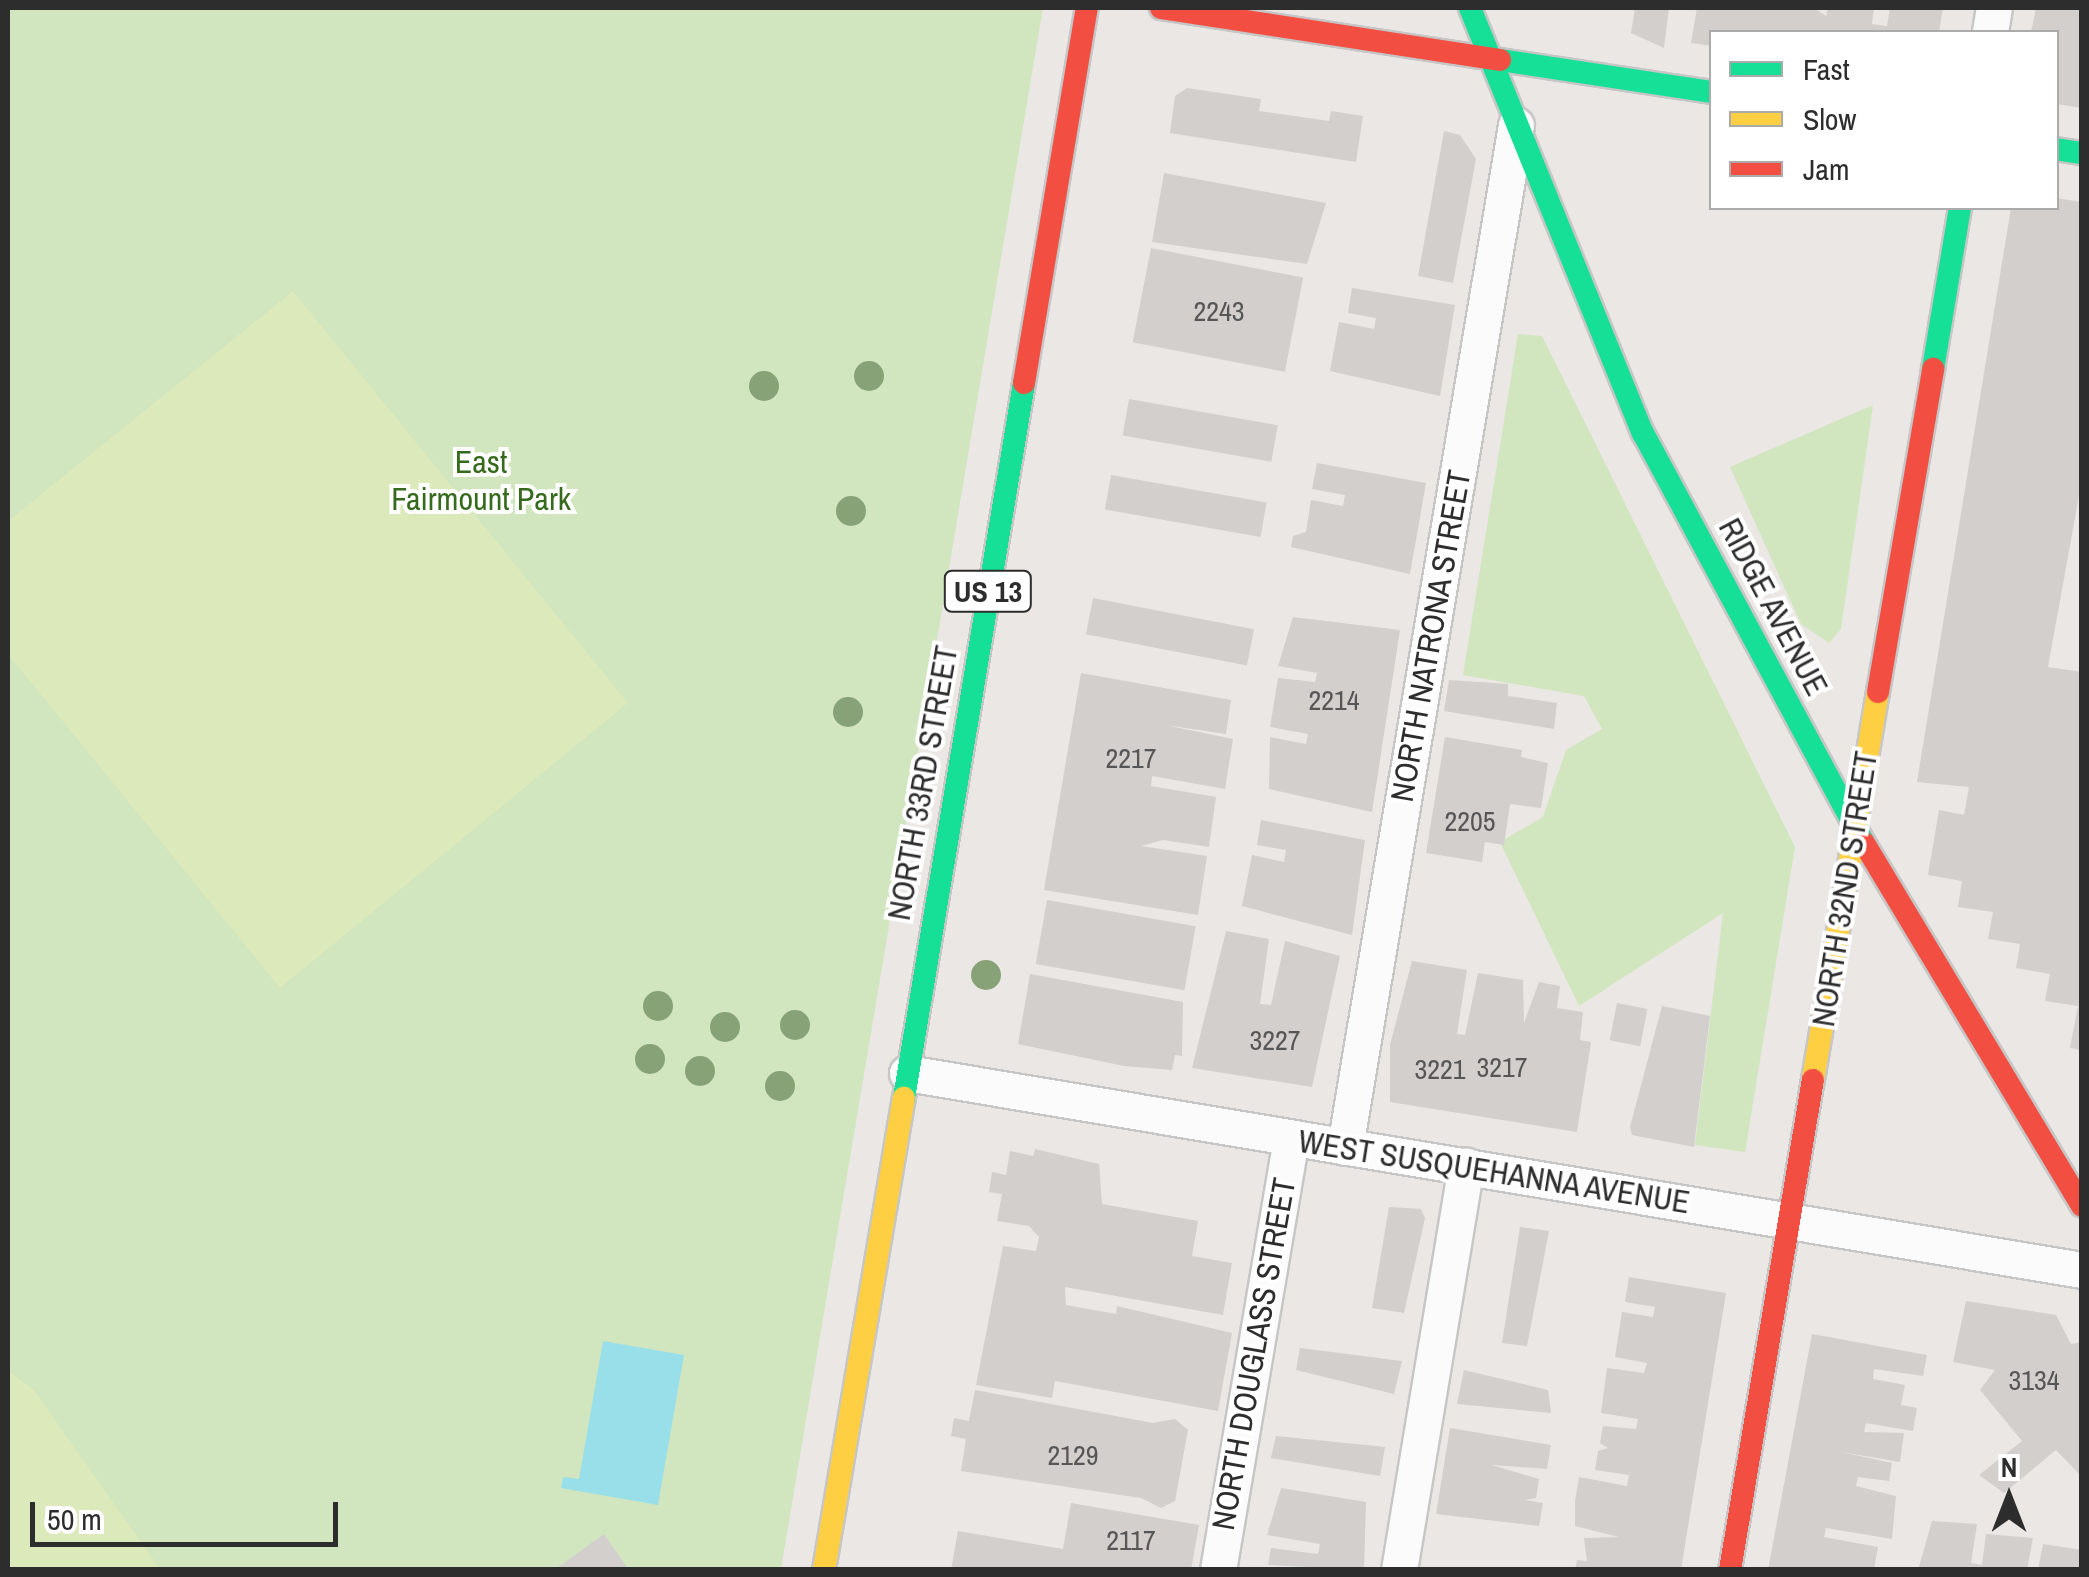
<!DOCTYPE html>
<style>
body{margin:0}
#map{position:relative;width:2089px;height:1577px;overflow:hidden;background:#eae7e4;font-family:"Archivo Narrow",sans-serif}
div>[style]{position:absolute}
.green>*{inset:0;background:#d1e5be}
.pitch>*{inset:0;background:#dce9bb}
.water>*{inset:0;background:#99dfea}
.building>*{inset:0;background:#d2cfcd;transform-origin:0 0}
.roads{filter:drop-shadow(2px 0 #c6c6c6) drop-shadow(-2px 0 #c6c6c6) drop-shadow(0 2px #c6c6c6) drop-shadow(0 -2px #c6c6c6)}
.street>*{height:35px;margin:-17.5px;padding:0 17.5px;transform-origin:17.5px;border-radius:17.5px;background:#fcfbfb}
.fast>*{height:22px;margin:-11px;padding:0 11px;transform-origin:11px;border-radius:11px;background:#16e098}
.slow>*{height:22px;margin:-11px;padding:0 11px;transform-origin:11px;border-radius:11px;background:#ffcf43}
.jam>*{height:22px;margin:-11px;padding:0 11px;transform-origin:11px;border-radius:11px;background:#f24e42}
.trees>*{width:30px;height:30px;margin:-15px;border-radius:50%;background:#87a276}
span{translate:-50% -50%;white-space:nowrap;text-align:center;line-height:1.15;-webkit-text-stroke:8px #fff;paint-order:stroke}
.number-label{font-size:28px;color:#575656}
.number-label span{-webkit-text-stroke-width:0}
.shield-label span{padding:2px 8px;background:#fff;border:2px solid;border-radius:8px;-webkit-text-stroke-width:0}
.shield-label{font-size:30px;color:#2d2d2d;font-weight:700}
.park-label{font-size:32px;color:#366a1c}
.street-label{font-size:32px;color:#2d2d2d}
.frame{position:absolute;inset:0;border:10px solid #2d2d2d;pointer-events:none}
.legend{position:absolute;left:1709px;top:30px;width:350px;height:180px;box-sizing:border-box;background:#fff;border:2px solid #ababab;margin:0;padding:12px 18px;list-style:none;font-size:30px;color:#2d2d2d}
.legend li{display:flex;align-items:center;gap:20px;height:50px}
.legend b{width:50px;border:2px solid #ababab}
.north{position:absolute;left:1959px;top:1447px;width:100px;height:100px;-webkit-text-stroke:8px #fff;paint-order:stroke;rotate:0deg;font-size:28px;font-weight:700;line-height:40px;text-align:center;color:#2d2d2d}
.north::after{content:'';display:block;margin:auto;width:35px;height:45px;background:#2d2d2d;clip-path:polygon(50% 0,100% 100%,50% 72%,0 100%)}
.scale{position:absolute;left:30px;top:1502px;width:308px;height:45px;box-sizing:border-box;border:5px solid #2d2d2d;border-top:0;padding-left:12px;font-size:30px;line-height:35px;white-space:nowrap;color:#2d2d2d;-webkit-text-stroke:8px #fff;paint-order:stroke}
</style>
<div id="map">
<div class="green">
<div style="clip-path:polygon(8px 8px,1043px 8px,781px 1569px,8px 1570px)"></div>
<div style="clip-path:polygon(1518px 334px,1542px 336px,1795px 847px,1745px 1152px,1695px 1145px,1723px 913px,1579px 1006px,1500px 842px,1543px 817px,1566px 750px,1602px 729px,1584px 696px,1463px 675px)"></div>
<div style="clip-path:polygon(1873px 405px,1841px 629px,1829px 643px,1801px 624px,1730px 467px)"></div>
</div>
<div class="pitch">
<div style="clip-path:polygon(293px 291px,628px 703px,280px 988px,8px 654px,8px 521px)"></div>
<div style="clip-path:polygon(8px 1371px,34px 1390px,160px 1569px,8px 1569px)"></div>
</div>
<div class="water">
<div style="clip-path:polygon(603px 1341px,684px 1355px,658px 1505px,561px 1488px,563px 1477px,579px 1479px)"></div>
</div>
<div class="building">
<div style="clip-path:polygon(1635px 8px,1669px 8px,1664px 48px,1631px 33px)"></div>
<div style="clip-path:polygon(1697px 8px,1814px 8px,1826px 16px,1828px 8px,1874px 8px,1872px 24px,1887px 26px,1890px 8px,1943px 8px,1939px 32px,1712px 32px,1712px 46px,1691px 43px)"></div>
<div style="clip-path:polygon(2036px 8px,2082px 8px,2082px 108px,2056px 104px,2056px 32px,2031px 32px)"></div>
<div style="clip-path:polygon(1187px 88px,1261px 99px,1259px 111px,1329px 121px,1331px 111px,1363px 116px,1356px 162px,1170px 133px,1175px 96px)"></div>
<div style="clip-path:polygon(1444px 131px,1460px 135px,1476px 159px,1453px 283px,1418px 276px)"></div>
<div style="clip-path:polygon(1164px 173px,1326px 203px,1307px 264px,1152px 242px)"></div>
<div style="clip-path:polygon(2056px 198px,2082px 202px,2082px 479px,2048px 667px,2082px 672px,2082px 1050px,2070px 1048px,2078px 1006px,2045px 1001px,2050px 974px,2016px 968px,2020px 944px,1988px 939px,1993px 912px,1958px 907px,1962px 881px,1928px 875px,1939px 810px,1964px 815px,1969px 787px,1917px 782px,2011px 208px,2056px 208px)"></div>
<div style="left:1151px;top:248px;width:155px;height:96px;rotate:11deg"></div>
<div style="clip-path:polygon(1352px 288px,1455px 305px,1440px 396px,1330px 371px,1339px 322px,1374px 329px,1376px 318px,1348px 313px)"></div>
<div style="left:1129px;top:399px;width:151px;height:37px;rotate:10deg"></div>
<div style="clip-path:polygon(1317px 463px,1426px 483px,1410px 574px,1291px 547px,1293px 536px,1306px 532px,1311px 500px,1343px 506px,1345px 495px,1312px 489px)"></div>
<div style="left:1111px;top:475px;width:158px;height:35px;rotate:10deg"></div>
<div style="left:1093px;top:598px;width:164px;height:37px;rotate:11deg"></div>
<div style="clip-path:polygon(1293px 617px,1400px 630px,1372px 812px,1269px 789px,1270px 737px,1306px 744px,1308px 734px,1270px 727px,1278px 678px,1315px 682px,1317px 673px,1278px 666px)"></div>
<div style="clip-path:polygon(1081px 673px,1231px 700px,1226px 734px,1165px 725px,1233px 739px,1225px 789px,1152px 776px,1151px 786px,1216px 797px,1209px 847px,1163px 840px,1141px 846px,1207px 856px,1198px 915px,1044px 890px)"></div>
<div style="clip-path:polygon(1449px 680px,1508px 684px,1508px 696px,1557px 703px,1554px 729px,1444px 711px)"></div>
<div style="clip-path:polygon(1445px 737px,1522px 750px,1521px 757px,1548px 763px,1541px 808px,1510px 804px,1504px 845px,1485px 842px,1482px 862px,1426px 853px)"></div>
<div style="clip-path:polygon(1261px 820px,1365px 840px,1352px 935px,1242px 906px,1252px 855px,1284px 862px,1286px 850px,1257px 845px)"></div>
<div style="left:1047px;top:900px;width:151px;height:65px;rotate:10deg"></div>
<div style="clip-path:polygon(1226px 931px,1269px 939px,1260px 1004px,1271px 1005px,1285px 941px,1340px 956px,1312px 1087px,1192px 1068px)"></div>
<div style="clip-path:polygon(1412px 961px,1467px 970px,1457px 1034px,1465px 1035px,1478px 973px,1523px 980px,1524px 1023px,1539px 982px,1560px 986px,1557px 1008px,1583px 1012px,1580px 1040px,1591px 1042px,1577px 1132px,1390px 1102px,1390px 1045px)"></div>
<div style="clip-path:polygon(1030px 974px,1183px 1002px,1182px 1056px,1175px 1055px,1172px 1070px,1124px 1066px,1018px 1044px)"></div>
<div style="left:1617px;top:1003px;width:31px;height:38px;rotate:11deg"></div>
<div style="clip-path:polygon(1662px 1006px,1710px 1016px,1694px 1147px,1632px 1135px,1630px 1127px)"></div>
<div style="clip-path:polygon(1035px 1149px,1099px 1164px,1102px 1204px,1198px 1221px,1192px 1256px,1232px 1263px,1223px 1315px,1065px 1287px,1065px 1289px,1066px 1305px,1116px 1314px,1117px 1306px,1232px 1333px,1218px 1411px,1055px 1381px,1052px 1398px,976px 1385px,1003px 1246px,1036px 1251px,1039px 1237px,1029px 1226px,997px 1221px,1002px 1194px,989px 1192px,992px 1172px,1006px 1175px,1010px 1151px,1033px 1156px)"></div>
<div style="clip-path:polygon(1389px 1207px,1421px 1209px,1425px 1218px,1404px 1313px,1372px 1308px)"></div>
<div style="clip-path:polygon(1520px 1227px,1549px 1231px,1527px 1346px,1502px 1343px)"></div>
<div style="clip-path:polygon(1629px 1277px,1726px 1293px,1681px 1570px,1575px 1570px,1577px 1560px,1587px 1561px,1584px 1538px,1619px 1537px,1575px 1526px,1575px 1501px,1579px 1477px,1627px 1486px,1629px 1475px,1595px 1470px,1598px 1451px,1608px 1448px,1600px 1443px,1603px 1426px,1636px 1429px,1638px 1419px,1601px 1413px,1607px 1368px,1644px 1373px,1647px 1363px,1615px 1357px,1622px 1312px,1653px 1317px,1655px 1307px,1625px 1302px)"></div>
<div style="clip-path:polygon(1966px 1301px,2056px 1315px,2071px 1344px,2082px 1342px,2082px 1477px,2056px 1450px,2004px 1493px,1979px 1475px,2022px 1441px,1980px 1390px,1995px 1370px,1953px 1362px)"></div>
<div style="clip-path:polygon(1812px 1334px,1927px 1355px,1923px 1376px,1874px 1369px,1873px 1379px,1905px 1385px,1901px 1405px,1917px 1408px,1913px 1431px,1866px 1423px,1864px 1432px,1904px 1433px,1900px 1462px,1841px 1452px,1892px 1463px,1889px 1481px,1858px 1477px,1856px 1486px,1896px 1496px,1892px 1539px,1826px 1528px,1824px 1537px,1878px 1547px,1874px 1570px,1768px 1570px)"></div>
<div style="clip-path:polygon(1300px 1348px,1402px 1361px,1394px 1394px,1296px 1370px)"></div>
<div style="clip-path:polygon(1464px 1370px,1548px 1390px,1551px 1413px,1457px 1404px)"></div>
<div style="clip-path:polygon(975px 1390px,1153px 1423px,1175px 1419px,1188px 1430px,1175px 1501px,1161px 1508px,1141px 1498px,961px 1471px,966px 1439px,951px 1436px,954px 1418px,969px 1421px)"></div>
<div style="clip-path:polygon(1450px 1428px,1551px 1445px,1547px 1469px,1492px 1465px,1539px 1479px,1536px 1498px,1525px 1500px,1543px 1503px,1539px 1526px,1436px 1514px)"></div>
<div style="clip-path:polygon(1276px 1436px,1385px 1447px,1380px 1476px,1271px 1458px)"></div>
<div style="clip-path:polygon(1281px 1488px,1366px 1502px,1364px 1570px,1268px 1565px,1271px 1548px,1318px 1554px,1320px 1544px,1267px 1535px)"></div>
<div style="clip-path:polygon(1071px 1503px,1199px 1525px,1191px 1570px,951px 1570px,958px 1531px,1063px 1549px)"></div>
<div style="clip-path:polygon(1932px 1521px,1977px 1524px,1971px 1563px,1982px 1565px,1986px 1534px,2033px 1538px,2027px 1570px,1918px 1570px)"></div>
<div style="clip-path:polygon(604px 1534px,629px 1570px,554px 1570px)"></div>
<div style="clip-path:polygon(2043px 1544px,2082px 1550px,2082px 1570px,2038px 1570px)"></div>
</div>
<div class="roads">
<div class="street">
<div style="left:1990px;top:32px;width:24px;rotate:-81deg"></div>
<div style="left:907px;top:1073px;width:1191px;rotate:9.52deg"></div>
<div style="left:1345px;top:1147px;width:1036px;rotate:-80.5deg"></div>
<div style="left:1218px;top:1570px;width:438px;rotate:-80.4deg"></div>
<div style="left:1399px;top:1570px;width:410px;rotate:-80.6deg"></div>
</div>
<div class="fast">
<div style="left:1470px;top:8px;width:459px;rotate:67.9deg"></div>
<div style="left:1643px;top:433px;width:466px;rotate:61.7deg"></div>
<div style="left:1500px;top:60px;width:214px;rotate:8.6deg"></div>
<div style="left:2056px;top:149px;width:26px;rotate:9deg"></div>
<div style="left:1933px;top:369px;width:163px;rotate:-80.5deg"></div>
<div style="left:904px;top:1098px;width:725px;rotate:-80.47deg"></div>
</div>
<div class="slow">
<div style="left:1813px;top:1080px;width:393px;rotate:-80.5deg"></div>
<div style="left:824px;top:1570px;width:479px;rotate:-80.4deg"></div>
</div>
<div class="jam">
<div style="left:1161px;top:8px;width:343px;rotate:8.7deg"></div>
<div style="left:1024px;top:383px;width:380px;rotate:-80.5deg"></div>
<div style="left:1878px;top:692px;width:328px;rotate:-80.3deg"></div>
<div style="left:1864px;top:843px;width:423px;rotate:59deg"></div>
<div style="left:1730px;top:1570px;width:497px;rotate:-80.4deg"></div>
</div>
</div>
<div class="trees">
<div style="left:869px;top:376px"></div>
<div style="left:764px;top:386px"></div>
<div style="left:851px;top:511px"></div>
<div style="left:848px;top:712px"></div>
<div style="left:986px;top:975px"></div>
<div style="left:658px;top:1006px"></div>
<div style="left:795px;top:1025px"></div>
<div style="left:725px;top:1027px"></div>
<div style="left:650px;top:1059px"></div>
<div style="left:700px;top:1071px"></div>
<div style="left:780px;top:1086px"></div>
</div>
<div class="number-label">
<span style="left:1219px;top:311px">2243</span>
<span style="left:1334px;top:700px">2214</span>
<span style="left:1131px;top:758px">2217</span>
<span style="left:1470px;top:821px">2205</span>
<span style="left:1275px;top:1040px">3227</span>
<span style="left:1502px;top:1067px">3217</span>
<span style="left:1440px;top:1069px">3221</span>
<span style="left:2034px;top:1380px">3134</span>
<span style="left:1073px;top:1455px">2129</span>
<span style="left:1131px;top:1540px">2117</span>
</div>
<div class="shield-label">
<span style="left:988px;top:591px">US 13</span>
</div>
<div class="park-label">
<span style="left:481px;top:481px">East<br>Fairmount Park</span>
</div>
<div class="street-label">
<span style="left:1773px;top:607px;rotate:62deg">RIDGE AVENUE</span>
<span style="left:1431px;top:636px;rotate:-80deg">NORTH NATRONA STREET</span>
<span style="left:923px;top:783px;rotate:-80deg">NORTH 33RD STREET</span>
<span style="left:1845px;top:889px;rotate:-81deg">NORTH 32ND STREET</span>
<span style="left:1494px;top:1172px;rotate:9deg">WEST SUSQUEHANNA AVENUE</span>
<span style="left:1254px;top:1354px;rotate:-80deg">NORTH DOUGLASS STREET</span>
</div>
<div class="frame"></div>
<ul class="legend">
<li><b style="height:12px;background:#16e098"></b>Fast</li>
<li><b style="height:12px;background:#ffcf43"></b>Slow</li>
<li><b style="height:12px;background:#f24e42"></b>Jam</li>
</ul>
<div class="north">N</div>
<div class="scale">50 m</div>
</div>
